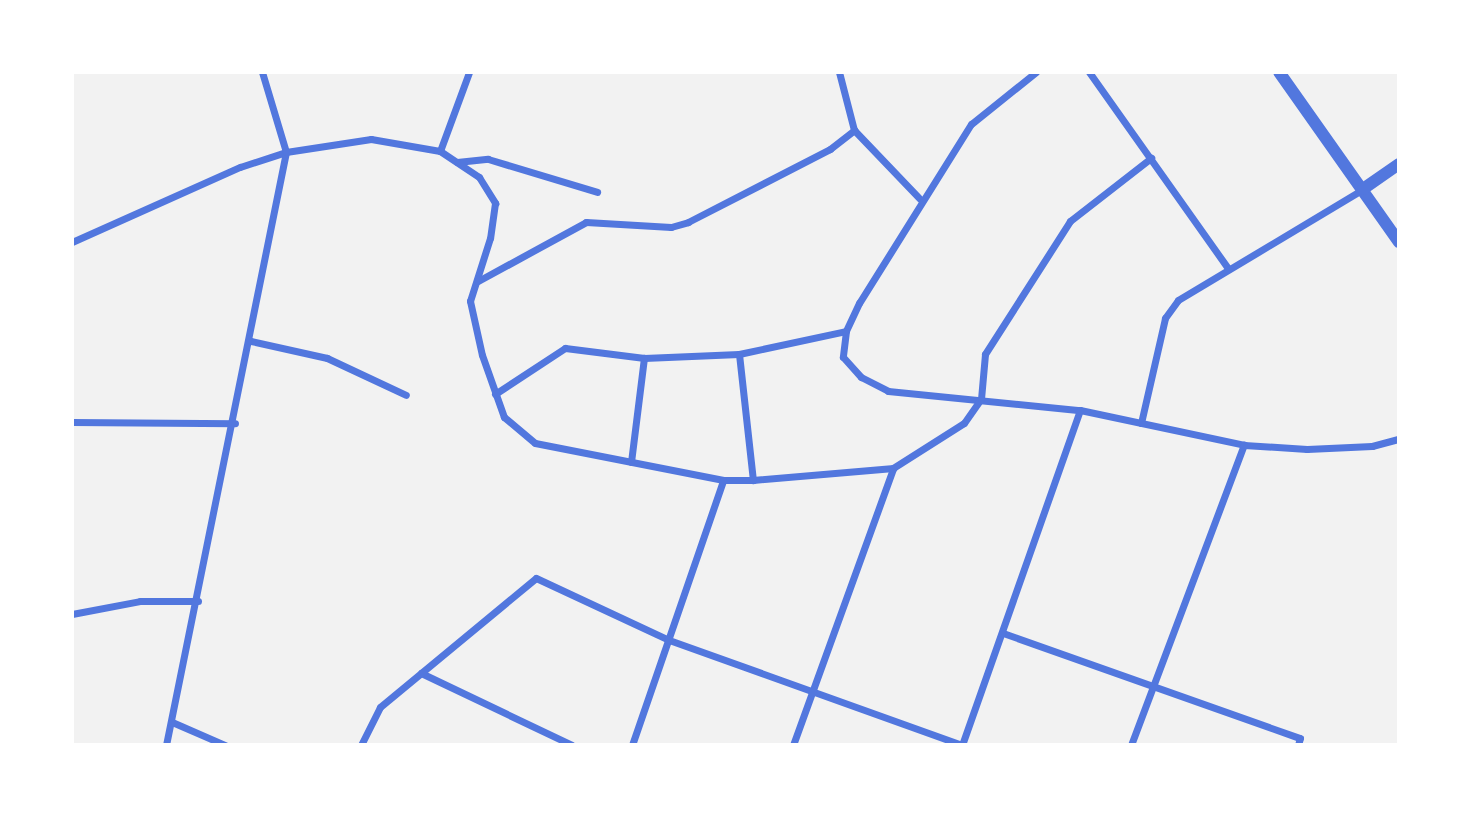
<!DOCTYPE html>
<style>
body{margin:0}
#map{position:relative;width:1471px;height:817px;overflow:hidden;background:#f2f2f2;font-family:"Golos Text",sans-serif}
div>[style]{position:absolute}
.minor>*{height:7px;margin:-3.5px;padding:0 3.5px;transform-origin:3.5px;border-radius:3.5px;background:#5277de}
.tertiary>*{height:12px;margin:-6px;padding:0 6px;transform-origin:6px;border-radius:6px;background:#5277de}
span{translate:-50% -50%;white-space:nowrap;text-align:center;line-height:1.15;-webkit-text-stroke:6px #fff;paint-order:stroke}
.frame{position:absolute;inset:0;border:74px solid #fff;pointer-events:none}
</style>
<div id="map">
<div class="minor">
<div style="left:839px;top:72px;width:60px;rotate:75.5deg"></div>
<div style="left:854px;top:130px;width:95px;rotate:46.3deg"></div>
<div style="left:1036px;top:72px;width:83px;rotate:141.3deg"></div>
<div style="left:971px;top:124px;width:211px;rotate:122deg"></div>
<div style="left:859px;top:303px;width:31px;rotate:115deg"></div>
<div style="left:846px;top:331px;width:26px;rotate:97deg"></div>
<div style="left:843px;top:357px;width:27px;rotate:48deg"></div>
<div style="left:861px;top:377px;width:30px;rotate:27deg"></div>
<div style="left:888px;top:391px;width:193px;rotate:5.7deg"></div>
<div style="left:1080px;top:410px;width:168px;rotate:12deg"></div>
<div style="left:1244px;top:445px;width:63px;rotate:3.6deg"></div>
<div style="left:1307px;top:449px;width:65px;rotate:-2.6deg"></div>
<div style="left:1372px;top:446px;width:28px;rotate:-15deg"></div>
<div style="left:1089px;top:72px;width:240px;rotate:54.7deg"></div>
<div style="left:440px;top:151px;width:84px;rotate:-69.8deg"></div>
<div style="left:457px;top:162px;width:31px;rotate:-6deg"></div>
<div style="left:488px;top:159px;width:114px;rotate:16.8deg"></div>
<div style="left:72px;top:242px;width:184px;rotate:-24.1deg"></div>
<div style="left:240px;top:167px;width:48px;rotate:-18.1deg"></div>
<div style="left:286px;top:152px;width:86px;rotate:-8.7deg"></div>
<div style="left:371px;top:139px;width:70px;rotate:9.9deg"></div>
<div style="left:440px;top:151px;width:47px;rotate:33.7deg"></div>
<div style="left:479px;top:177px;width:31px;rotate:58deg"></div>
<div style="left:495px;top:203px;width:35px;rotate:98deg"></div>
<div style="left:490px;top:238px;width:66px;rotate:107.6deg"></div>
<div style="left:470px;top:301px;width:55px;rotate:77.5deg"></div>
<div style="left:482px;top:355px;width:66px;rotate:70.5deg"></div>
<div style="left:504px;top:417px;width:40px;rotate:40deg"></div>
<div style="left:535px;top:443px;width:192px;rotate:11.1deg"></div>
<div style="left:723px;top:480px;width:30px"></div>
<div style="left:753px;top:480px;width:141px;rotate:-4.9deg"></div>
<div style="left:893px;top:468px;width:84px;rotate:-32.4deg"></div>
<div style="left:964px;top:423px;width:29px;rotate:-55deg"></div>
<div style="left:981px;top:399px;width:45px;rotate:-84.9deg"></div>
<div style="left:985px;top:354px;width:158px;rotate:-57.4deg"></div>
<div style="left:1070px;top:221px;width:103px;rotate:-37.9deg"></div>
<div style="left:478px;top:281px;width:123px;rotate:-28.6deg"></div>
<div style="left:586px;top:222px;width:85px;rotate:3.4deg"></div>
<div style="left:671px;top:227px;width:18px;rotate:-16deg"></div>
<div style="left:688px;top:222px;width:160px;rotate:-27.2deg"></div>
<div style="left:830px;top:149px;width:31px;rotate:-38deg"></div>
<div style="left:251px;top:341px;width:78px;rotate:12.6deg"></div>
<div style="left:327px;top:358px;width:87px;rotate:25.1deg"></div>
<div style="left:739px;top:354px;width:127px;rotate:83.7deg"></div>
<div style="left:495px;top:394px;width:84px;rotate:-33.3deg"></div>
<div style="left:565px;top:348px;width:80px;rotate:7.2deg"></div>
<div style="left:644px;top:358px;width:95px;rotate:-2.4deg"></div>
<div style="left:739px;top:354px;width:109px;rotate:-12.1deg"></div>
<div style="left:72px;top:422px;width:163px;rotate:0.4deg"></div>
<div style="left:1141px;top:423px;width:108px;rotate:-77.1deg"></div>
<div style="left:1165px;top:318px;width:22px;rotate:-54deg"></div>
<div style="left:1178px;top:300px;width:214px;rotate:-30.9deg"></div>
<div style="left:631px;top:462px;width:105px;rotate:-82.9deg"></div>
<div style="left:72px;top:614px;width:69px;rotate:-10.8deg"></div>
<div style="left:140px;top:601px;width:58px"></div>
<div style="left:1003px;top:633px;width:315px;rotate:19.5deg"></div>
<div style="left:1300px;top:738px;width:7px;rotate:106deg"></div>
<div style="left:421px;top:673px;width:167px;rotate:25.5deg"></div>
<div style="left:172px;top:722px;width:58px;rotate:23.5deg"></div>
<div style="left:166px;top:745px;width:605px;rotate:-78.56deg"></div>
<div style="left:286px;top:152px;width:84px;rotate:-106.7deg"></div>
<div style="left:361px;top:745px;width:42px;rotate:-63.4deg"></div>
<div style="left:380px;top:707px;width:202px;rotate:-39.6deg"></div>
<div style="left:536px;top:578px;width:147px;rotate:25deg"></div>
<div style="left:669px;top:640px;width:312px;rotate:19.7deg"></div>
<div style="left:632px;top:745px;width:280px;rotate:-71deg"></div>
<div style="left:793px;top:745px;width:294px;rotate:-70.1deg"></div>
<div style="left:962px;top:745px;width:355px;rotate:-70.6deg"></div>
<div style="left:1131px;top:745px;width:321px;rotate:-69.4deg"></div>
</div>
<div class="tertiary">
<div style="left:1279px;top:72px;width:208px;rotate:54.8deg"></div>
<div style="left:1363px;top:189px;width:44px;rotate:-34.8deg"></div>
</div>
<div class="frame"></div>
</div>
